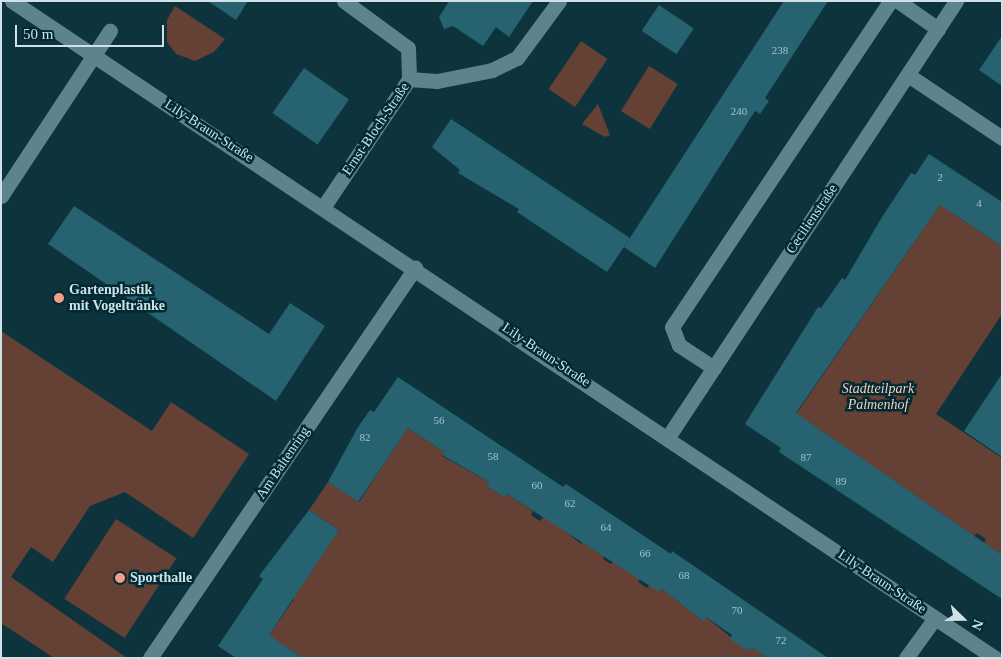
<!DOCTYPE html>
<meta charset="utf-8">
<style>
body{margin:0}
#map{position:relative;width:1003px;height:659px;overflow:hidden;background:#0d343d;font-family:"Times New Roman",serif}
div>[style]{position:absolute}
.green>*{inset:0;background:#644035;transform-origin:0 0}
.building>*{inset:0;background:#26626f;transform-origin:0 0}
.minor>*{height:15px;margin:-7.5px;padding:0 7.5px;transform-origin:7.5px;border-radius:7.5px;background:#5d838d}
.dots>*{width:14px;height:14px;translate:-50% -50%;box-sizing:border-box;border:2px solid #012a32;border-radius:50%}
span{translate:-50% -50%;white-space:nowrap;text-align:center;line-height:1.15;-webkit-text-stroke:5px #012a32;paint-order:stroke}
.number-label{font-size:11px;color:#a4c2c9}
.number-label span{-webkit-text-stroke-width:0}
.street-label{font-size:14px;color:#cee2e7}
.poi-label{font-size:14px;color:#cee2e7;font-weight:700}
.left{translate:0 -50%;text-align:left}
.park-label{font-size:14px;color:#fbcdbe;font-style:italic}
.frame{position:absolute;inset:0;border:2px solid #cee2e7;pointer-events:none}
.north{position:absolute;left:938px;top:594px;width:50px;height:50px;-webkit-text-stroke:4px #012a32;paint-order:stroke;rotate:112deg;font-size:14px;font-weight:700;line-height:20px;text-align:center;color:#cee2e7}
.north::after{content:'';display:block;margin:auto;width:18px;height:22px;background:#cee2e7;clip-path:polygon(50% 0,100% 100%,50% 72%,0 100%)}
.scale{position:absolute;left:15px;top:25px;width:149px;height:22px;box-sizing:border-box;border:2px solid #cee2e7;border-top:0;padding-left:6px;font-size:15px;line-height:18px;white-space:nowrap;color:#cee2e7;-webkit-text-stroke:4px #012a32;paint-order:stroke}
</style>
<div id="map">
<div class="green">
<div style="clip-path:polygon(175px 6px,225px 39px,214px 52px,195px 61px,176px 54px,167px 42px,167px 20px)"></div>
<div style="left:581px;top:41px;width:32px;height:58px;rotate:34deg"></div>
<div style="left:649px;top:66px;width:34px;height:53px;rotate:32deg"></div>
<div style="clip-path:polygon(598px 104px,610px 135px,605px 137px,582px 124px)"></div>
<div style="clip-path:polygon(944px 199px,955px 215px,1002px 246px,1002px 314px,936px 414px,1002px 458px,1002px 555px,984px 543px,986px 539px,977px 533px,974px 536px,810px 423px,792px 420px)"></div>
<div style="clip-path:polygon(1px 331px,152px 431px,171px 402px,249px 454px,193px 538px,125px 492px,90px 506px,53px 562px,31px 547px,11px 577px,127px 658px,54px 658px,1px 623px)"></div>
<div style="clip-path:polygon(402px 424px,444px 452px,442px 456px,489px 482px,486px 485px,504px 497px,507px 494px,533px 511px,531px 515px,540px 521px,545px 515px,581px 544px,584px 540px,605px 554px,603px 559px,606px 561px,611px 564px,614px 561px,641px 578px,638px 582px,647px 588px,652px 582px,659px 592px,661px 588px,703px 621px,706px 617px,748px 651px,751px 647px,767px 658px,303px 658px,283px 645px,265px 641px,294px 599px,291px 597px,339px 530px,309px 510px,328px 482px,359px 502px,398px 442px)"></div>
<div style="left:116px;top:519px;width:72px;height:95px;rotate:33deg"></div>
</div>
<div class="building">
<div style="clip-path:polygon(208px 1px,248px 1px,236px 20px)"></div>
<div style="clip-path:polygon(449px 1px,533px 1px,509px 37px,496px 27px,483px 46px,453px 26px,444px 29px,439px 17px)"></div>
<div style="clip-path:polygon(784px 1px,828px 1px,765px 98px,769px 101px,760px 114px,755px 111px,655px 268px,624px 247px)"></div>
<div style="left:659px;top:5px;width:42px;height:31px;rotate:34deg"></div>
<div style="clip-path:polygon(1002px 36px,1002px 86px,979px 70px)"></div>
<div style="left:304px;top:68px;width:55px;height:55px;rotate:35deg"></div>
<div style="clip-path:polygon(451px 119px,630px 238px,607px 272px,517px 212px,519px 209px,458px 173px,460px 170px,432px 147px)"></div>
<div style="clip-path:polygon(929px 154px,1002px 202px,1002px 246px,940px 205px,796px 413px,1002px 555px,1002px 599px,779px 452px,781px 448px,745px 424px,818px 307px,821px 308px,842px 278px,845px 280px,882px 217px,911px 173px,915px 175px)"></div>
<div style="clip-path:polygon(74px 206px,269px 334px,290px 303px,325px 326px,276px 401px,48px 244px)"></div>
<div style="clip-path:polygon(1002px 374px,1002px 457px,964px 431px)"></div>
<div style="clip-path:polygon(398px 377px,563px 487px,566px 484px,671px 554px,672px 551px,828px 658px,767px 658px,751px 647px,748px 651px,730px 639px,732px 635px,706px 617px,704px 622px,661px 588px,659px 592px,507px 494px,504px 497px,486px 485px,489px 482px,442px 455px,444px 452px,408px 428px,358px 502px,328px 482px,358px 427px,370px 410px,374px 412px)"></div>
<div style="clip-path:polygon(309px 510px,339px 530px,269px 635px,303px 658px,236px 658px,218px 646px,263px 579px,259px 576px)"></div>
</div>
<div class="minor">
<div style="left:12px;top:1px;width:1182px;rotate:33.76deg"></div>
<div style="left:344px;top:1px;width:79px;rotate:36.3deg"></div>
<div style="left:408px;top:48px;width:31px;rotate:88deg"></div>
<div style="left:898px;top:1px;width:49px;rotate:35deg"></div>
<div style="left:908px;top:75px;width:113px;rotate:33.8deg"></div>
<div style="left:409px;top:79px;width:28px;rotate:4deg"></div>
<div style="left:437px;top:81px;width:56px;rotate:-11.3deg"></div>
<div style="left:492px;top:70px;width:28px;rotate:-26deg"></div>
<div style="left:517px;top:58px;width:71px;rotate:-53.6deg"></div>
<div style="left:1px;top:196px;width:198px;rotate:-56.6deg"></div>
<div style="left:324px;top:206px;width:153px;rotate:-56.2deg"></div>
<div style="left:714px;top:368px;width:42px;rotate:-146.7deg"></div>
<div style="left:679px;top:345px;width:19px;rotate:-111deg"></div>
<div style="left:672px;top:327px;width:392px;rotate:-56.2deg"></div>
<div style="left:668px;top:437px;width:523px;rotate:-56.55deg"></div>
<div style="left:150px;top:658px;width:472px;rotate:-55.8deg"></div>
<div style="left:906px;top:658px;width:49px;rotate:-54.1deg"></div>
</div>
<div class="dots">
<div style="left:59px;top:298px;background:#f39f83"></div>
<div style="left:120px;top:578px;background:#f39f83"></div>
</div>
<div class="number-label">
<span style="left:780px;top:50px">238</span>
<span style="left:739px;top:111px">240</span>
<span style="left:940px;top:177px">2</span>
<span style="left:979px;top:203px">4</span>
<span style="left:439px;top:420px">56</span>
<span style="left:365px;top:437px">82</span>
<span style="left:493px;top:456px">58</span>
<span style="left:806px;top:457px">87</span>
<span style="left:841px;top:481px">89</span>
<span style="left:537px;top:485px">60</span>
<span style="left:570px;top:503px">62</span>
<span style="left:606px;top:527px">64</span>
<span style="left:645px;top:553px">66</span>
<span style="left:684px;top:575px">68</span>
<span style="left:737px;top:610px">70</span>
<span style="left:781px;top:640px">72</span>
</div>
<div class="street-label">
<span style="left:376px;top:129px;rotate:-56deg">Ernst-Bloch-Straße</span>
<span style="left:209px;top:131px;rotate:33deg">Lily-Braun-Straße</span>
<span style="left:812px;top:219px;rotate:-56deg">Cecilienstraße</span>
<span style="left:546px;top:355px;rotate:34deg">Lily-Braun-Straße</span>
<span style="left:283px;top:463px;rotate:-56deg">Am Baltenring</span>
<span style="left:882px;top:582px;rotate:34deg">Lily-Braun-Straße</span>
</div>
<div class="poi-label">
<span class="left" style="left:69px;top:298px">Gartenplastik<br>mit Vogeltränke</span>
<span class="left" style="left:130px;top:578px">Sporthalle</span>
</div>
<div class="park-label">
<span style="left:878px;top:397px">Stadtteilpark<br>Palmenhof</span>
</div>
<div class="frame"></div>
<div class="north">N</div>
<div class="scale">50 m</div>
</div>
